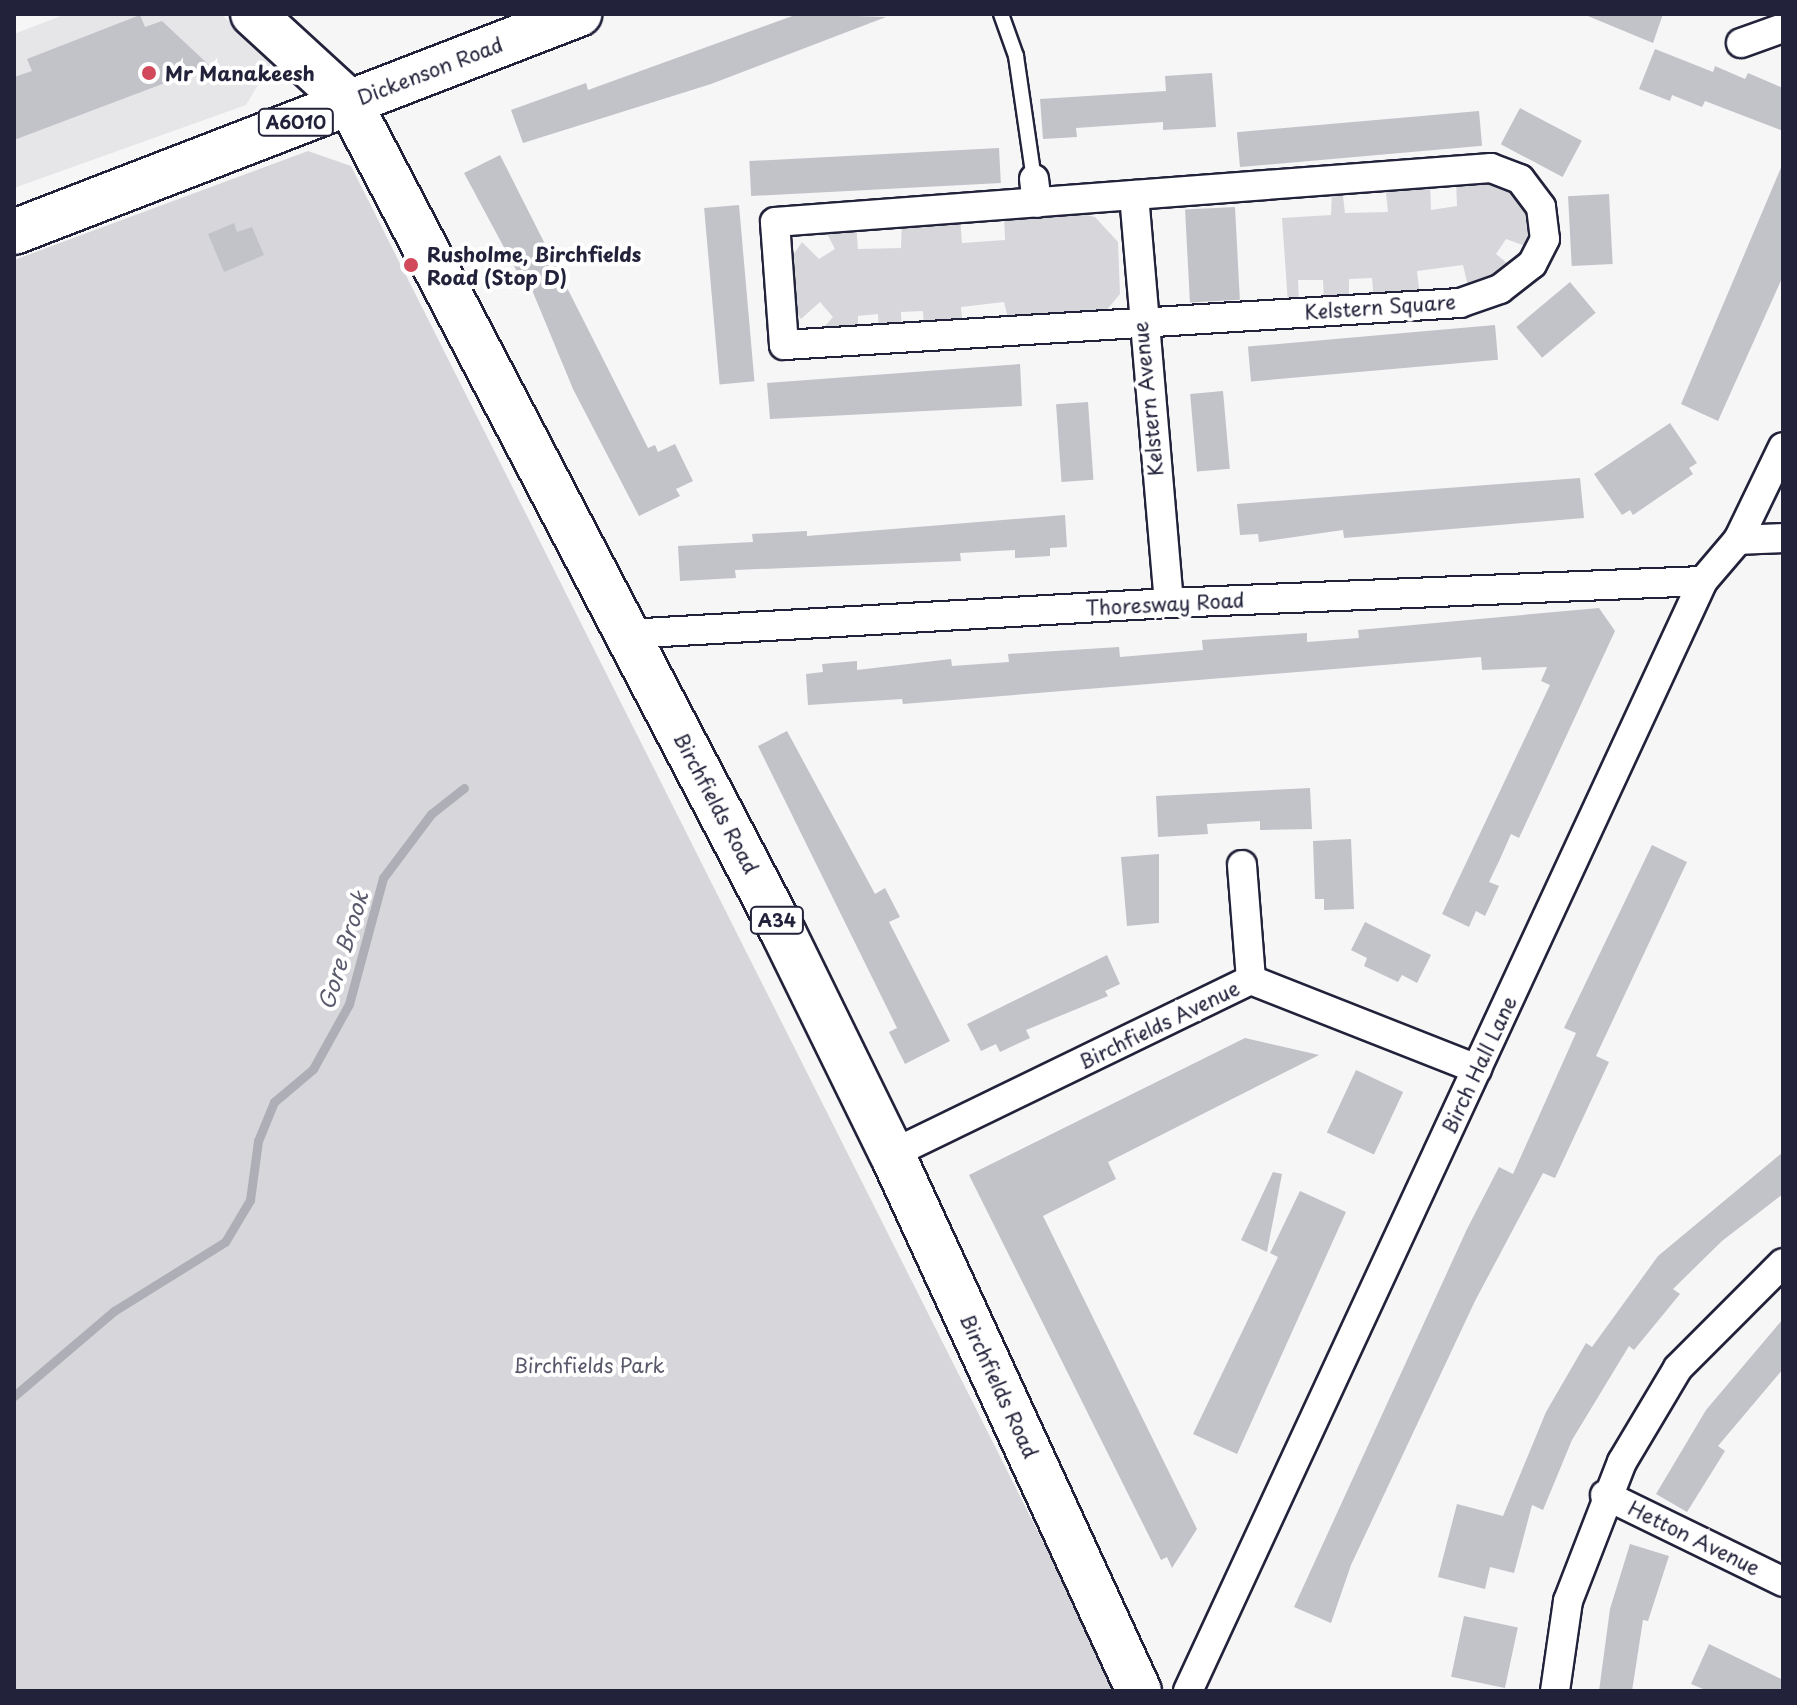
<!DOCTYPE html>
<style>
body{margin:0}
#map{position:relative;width:1797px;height:1705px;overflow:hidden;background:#f6f6f7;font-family:"Playpen Sans",sans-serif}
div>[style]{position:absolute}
.built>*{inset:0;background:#e6e6e9}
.green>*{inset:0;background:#d7d7db}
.stream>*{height:9px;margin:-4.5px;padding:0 4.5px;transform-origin:4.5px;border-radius:4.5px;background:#aeaeb7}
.building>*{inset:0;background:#c2c2c9;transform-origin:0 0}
.roads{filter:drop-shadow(2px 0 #22223b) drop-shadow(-2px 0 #22223b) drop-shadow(0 2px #22223b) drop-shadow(0 -2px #22223b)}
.service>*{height:14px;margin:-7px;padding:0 7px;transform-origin:7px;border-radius:7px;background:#fff}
.minor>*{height:28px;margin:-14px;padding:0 14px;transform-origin:14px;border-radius:14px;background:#fff}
.trunk>*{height:44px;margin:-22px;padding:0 22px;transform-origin:22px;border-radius:22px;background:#fff}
.dots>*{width:22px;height:22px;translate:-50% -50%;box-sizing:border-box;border:4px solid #fff;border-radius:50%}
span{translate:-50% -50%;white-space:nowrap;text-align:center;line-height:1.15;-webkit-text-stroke:8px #fff;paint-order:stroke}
.shield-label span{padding:2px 6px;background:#fff;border:2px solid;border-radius:6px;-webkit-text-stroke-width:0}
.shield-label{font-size:18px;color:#22223b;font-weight:700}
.street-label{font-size:20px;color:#22223b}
.poi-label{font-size:20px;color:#22223b;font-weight:700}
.left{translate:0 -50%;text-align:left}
.park-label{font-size:20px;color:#58586b}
.water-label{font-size:22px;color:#5a5a6d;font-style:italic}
.frame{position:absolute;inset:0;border:16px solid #22223b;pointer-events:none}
</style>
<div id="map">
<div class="built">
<div style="clip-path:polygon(66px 14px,221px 14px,271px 63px,246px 105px,14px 188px,14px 34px)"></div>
</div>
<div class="green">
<div style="clip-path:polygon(308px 151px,351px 166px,1118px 1691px,14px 1691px,14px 260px)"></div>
<div style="clip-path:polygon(1456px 180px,1514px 187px,1530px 213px,1533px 235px,1528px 247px,1506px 239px,1496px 254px,1513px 268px,1469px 291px,1463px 265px,1417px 271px,1420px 297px,1374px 302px,1372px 278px,1349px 279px,1349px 303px,1324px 303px,1323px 280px,1298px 280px,1299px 304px,1288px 304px,1282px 218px,1331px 215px,1332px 191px,1342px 188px,1345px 213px,1388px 212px,1385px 184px,1430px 181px,1431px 210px,1457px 206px)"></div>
<div style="clip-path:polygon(1078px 213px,1095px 217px,1118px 242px,1120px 294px,1099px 319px,1010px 327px,1004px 302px,961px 307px,963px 329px,924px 333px,923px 311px,901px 312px,902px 335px,879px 335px,878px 314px,858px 316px,858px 337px,818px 334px,833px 317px,820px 302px,801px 319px,795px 311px,794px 254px,802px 242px,819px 259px,835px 249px,825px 230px,856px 223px,858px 249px,901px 248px,902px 219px,960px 217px,962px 243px,1005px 240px,1004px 215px)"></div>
</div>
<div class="stream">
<div style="left:14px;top:1396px;width:131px;rotate:-40.4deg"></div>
<div style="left:114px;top:1311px;width:131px;rotate:-31.9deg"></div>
<div style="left:225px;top:1242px;width:49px;rotate:-59.2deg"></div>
<div style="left:250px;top:1200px;width:60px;rotate:-82.3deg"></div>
<div style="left:258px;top:1141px;width:42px;rotate:-67.7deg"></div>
<div style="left:274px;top:1102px;width:51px;rotate:-40.2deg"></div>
<div style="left:313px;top:1069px;width:74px;rotate:-61deg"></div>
<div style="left:349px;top:1004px;width:131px;rotate:-74.9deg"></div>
<div style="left:383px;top:878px;width:80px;rotate:-53.1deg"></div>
<div style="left:431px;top:814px;width:42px;rotate:-38.2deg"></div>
</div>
<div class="building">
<div style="clip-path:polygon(798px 14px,886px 17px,711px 84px,523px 143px,511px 110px,586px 83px,588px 90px)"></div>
<div style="clip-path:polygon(1583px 14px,1663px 14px,1653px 43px)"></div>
<div style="clip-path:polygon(140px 15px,145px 27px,162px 21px,210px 66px,14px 140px,14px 77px,32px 71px,27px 59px)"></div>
<div style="clip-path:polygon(1655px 49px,1713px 72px,1715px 66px,1745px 79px,1748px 73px,1783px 88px,1783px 131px,1705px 101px,1702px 107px,1672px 95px,1670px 101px,1639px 89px)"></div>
<div style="clip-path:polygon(1212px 73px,1216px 127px,1163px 130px,1163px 122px,1076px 128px,1077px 137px,1043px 139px,1040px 99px,1166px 91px,1165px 76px)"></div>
<div style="left:1520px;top:108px;width:70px;height:41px;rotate:28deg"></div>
<div style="left:1479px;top:111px;width:35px;height:243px;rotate:85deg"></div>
<div style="left:999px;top:148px;width:35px;height:250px;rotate:87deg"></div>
<div style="clip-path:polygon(500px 155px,648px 448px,655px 445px,658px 452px,675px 444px,693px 481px,676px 489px,680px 496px,639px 516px,573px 389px,532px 290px,528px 292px,464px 173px)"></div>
<div style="clip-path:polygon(1783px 163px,1783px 276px,1718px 421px,1681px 404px)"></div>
<div style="left:1609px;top:194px;width:70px;height:41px;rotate:87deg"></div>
<div style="left:739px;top:205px;width:177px;height:35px;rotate:85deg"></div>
<div style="left:1235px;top:207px;width:93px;height:50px;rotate:87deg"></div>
<div style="clip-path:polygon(234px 223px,237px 232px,252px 227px,264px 255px,224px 272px,208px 234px)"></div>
<div style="left:1570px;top:282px;width:40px;height:70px;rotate:50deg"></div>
<div style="left:1495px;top:325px;width:35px;height:248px;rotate:85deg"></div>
<div style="clip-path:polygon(1020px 364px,1022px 406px,770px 419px,767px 383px)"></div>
<div style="left:1223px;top:391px;width:78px;height:33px;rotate:85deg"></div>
<div style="left:1088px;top:402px;width:78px;height:32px;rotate:86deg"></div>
<div style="clip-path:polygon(1670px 423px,1697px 463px,1689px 468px,1693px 474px,1633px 515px,1630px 510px,1622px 515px,1594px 474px)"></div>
<div style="clip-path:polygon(1580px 478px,1584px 518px,1344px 538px,1343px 530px,1259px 542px,1258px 534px,1240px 535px,1237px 504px)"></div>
<div style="clip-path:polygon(1065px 515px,1067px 547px,1050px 548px,1050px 556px,1015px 558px,1015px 550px,960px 553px,961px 561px,735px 570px,736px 578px,680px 581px,678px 546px,753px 542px,752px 534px,807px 531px,807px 536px)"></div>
<div style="clip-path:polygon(1599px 608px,1615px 631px,1519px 838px,1511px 834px,1500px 859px,1489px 882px,1499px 886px,1485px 916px,1476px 911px,1469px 927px,1442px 914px,1550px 685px,1541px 681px,1547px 667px,1482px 670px,1481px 657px,903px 704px,902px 699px,808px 705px,806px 674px,823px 672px,822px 664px,857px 661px,857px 670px,951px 659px,952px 666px,1009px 662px,1008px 654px,1119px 647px,1120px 657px,1203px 650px,1202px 640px,1307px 633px,1307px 642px,1359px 638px,1358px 630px)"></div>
<div style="clip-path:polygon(787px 731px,875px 894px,885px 888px,900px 917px,889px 922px,950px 1041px,905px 1064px,889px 1032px,897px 1028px,758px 746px)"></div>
<div style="clip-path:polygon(1310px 788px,1312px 829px,1260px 830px,1260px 821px,1207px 824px,1208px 834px,1158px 837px,1156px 796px)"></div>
<div style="clip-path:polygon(1351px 839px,1354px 909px,1324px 910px,1324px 899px,1315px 899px,1313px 841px)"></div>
<div style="clip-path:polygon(1652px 845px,1687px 862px,1596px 1056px,1609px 1062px,1555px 1178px,1543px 1173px,1475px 1301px,1351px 1565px,1331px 1623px,1294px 1607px,1467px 1229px,1499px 1167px,1513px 1174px,1576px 1033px,1564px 1028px)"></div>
<div style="clip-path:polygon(1159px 854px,1159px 923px,1127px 926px,1121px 857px)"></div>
<div style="clip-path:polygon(1365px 922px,1431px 955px,1417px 983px,1402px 975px,1398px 982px,1364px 966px,1367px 958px,1351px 950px)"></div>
<div style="clip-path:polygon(1107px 955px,1120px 984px,1105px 991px,1108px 996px,1026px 1030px,1030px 1038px,1000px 1052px,996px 1044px,981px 1051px,967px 1024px)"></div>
<div style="clip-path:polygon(1245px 1038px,1319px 1055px,1108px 1162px,1116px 1179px,1043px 1216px,1197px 1529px,1172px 1568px,1167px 1557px,1161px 1560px,969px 1175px)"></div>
<div style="left:1356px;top:1070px;width:52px;height:69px;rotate:25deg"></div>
<div style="clip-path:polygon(1783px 1152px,1783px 1194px,1722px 1241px,1673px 1289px,1680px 1294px,1634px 1350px,1629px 1346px,1572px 1440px,1543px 1510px,1532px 1505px,1514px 1573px,1490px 1567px,1485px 1589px,1438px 1577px,1457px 1504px,1503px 1516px,1546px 1412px,1586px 1343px,1592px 1347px,1658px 1256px)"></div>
<div style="clip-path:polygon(1273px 1172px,1282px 1174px,1267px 1252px,1241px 1240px)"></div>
<div style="clip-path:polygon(1300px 1191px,1346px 1212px,1237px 1454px,1193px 1434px,1278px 1257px,1270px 1253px)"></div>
<div style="clip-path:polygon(1783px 1319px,1783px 1369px,1718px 1446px,1725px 1451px,1687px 1512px,1656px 1494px,1706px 1410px)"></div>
<div style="clip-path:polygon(1630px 1544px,1669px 1556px,1648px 1621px,1643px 1620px,1632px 1691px,1599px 1691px,1610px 1609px)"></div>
<div style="left:1464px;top:1616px;width:55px;height:62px;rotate:12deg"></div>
<div style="clip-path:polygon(1709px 1644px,1783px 1680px,1783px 1691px,1708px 1691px,1691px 1684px)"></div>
</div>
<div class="roads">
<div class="service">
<div style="left:1001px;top:14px;width:45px;rotate:70.3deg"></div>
<div style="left:1016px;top:56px;width:124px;rotate:81.7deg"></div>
</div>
<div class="minor">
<div style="left:1741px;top:43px;width:45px;rotate:-19.7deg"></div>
<div style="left:1491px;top:168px;width:31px;rotate:21deg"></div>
<div style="left:1520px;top:179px;width:35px;rotate:53deg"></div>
<div style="left:1541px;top:207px;width:32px;rotate:83deg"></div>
<div style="left:1545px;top:239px;width:28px;rotate:117deg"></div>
<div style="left:1532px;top:264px;width:41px;rotate:142deg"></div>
<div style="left:1500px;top:289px;width:42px;rotate:160.7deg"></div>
<div style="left:1460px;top:303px;width:677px;rotate:176.44deg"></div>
<div style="left:784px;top:345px;width:123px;rotate:-94.2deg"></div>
<div style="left:775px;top:222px;width:718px;rotate:-4.31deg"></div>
<div style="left:1034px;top:179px;width:24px;rotate:83deg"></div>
<div style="left:1134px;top:195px;width:409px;rotate:85.1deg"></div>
<div style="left:1738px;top:540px;width:45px;rotate:-2.5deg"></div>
<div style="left:627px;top:634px;width:543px;rotate:-3.27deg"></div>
<div style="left:1169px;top:603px;width:534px;rotate:-2.36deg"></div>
<div style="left:1242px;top:865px;width:115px;rotate:85.5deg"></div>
<div style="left:892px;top:1154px;width:399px;rotate:-25.9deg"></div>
<div style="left:1251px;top:980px;width:243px;rotate:21.5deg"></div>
<div style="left:1605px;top:1495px;width:198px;rotate:26deg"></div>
<div style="left:1188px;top:1691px;width:1224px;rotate:-65.11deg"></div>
<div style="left:1703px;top:581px;width:54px;rotate:-49.5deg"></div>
<div style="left:1738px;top:540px;width:103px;rotate:-64.2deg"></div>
<div style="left:1555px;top:1691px;width:91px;rotate:-81.8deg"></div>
<div style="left:1568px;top:1601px;width:149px;rotate:-68.8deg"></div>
<div style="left:1622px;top:1462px;width:109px;rotate:-59.2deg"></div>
<div style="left:1678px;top:1368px;width:148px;rotate:-45deg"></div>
</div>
<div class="trunk">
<div style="left:253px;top:14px;width:130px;rotate:42.5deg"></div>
<div style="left:349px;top:102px;width:939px;rotate:62.4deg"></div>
<div style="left:784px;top:934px;width:245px;rotate:63.9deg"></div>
<div style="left:892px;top:1154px;width:591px;rotate:65.3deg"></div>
<div style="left:14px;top:232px;width:606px;rotate:-21.1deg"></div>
</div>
</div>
<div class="dots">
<div style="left:149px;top:73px;background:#d1495b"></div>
<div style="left:411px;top:265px;background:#d1495b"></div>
</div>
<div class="shield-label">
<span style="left:296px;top:122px">A6010</span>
<span style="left:777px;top:920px">A34</span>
</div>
<div class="street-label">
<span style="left:430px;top:71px;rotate:-21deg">Dickenson Road</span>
<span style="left:1380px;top:307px;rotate:-4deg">Kelstern Square</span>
<span style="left:1148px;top:399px;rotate:-96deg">Kelstern Avenue</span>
<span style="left:1165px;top:604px;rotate:-3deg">Thoresway Road</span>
<span style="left:716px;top:803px;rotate:62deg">Birchfields Road</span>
<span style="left:1159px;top:1025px;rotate:-26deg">Birchfields Avenue</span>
<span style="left:1479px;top:1065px;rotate:-65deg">Birch Hall Lane</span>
<span style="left:999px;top:1386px;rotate:65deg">Birchfields Road</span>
<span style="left:1694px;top:1538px;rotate:26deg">Hetton Avenue</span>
</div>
<div class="poi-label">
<span class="left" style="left:165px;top:73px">Mr Manakeesh</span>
<span class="left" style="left:427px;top:266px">Rusholme, Birchfields<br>Road (Stop D)</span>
</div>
<div class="park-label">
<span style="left:589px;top:1365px">Birchfields Park</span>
</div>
<div class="water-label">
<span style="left:342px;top:950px;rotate:-73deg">Gore Brook</span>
</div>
<div class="frame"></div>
</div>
